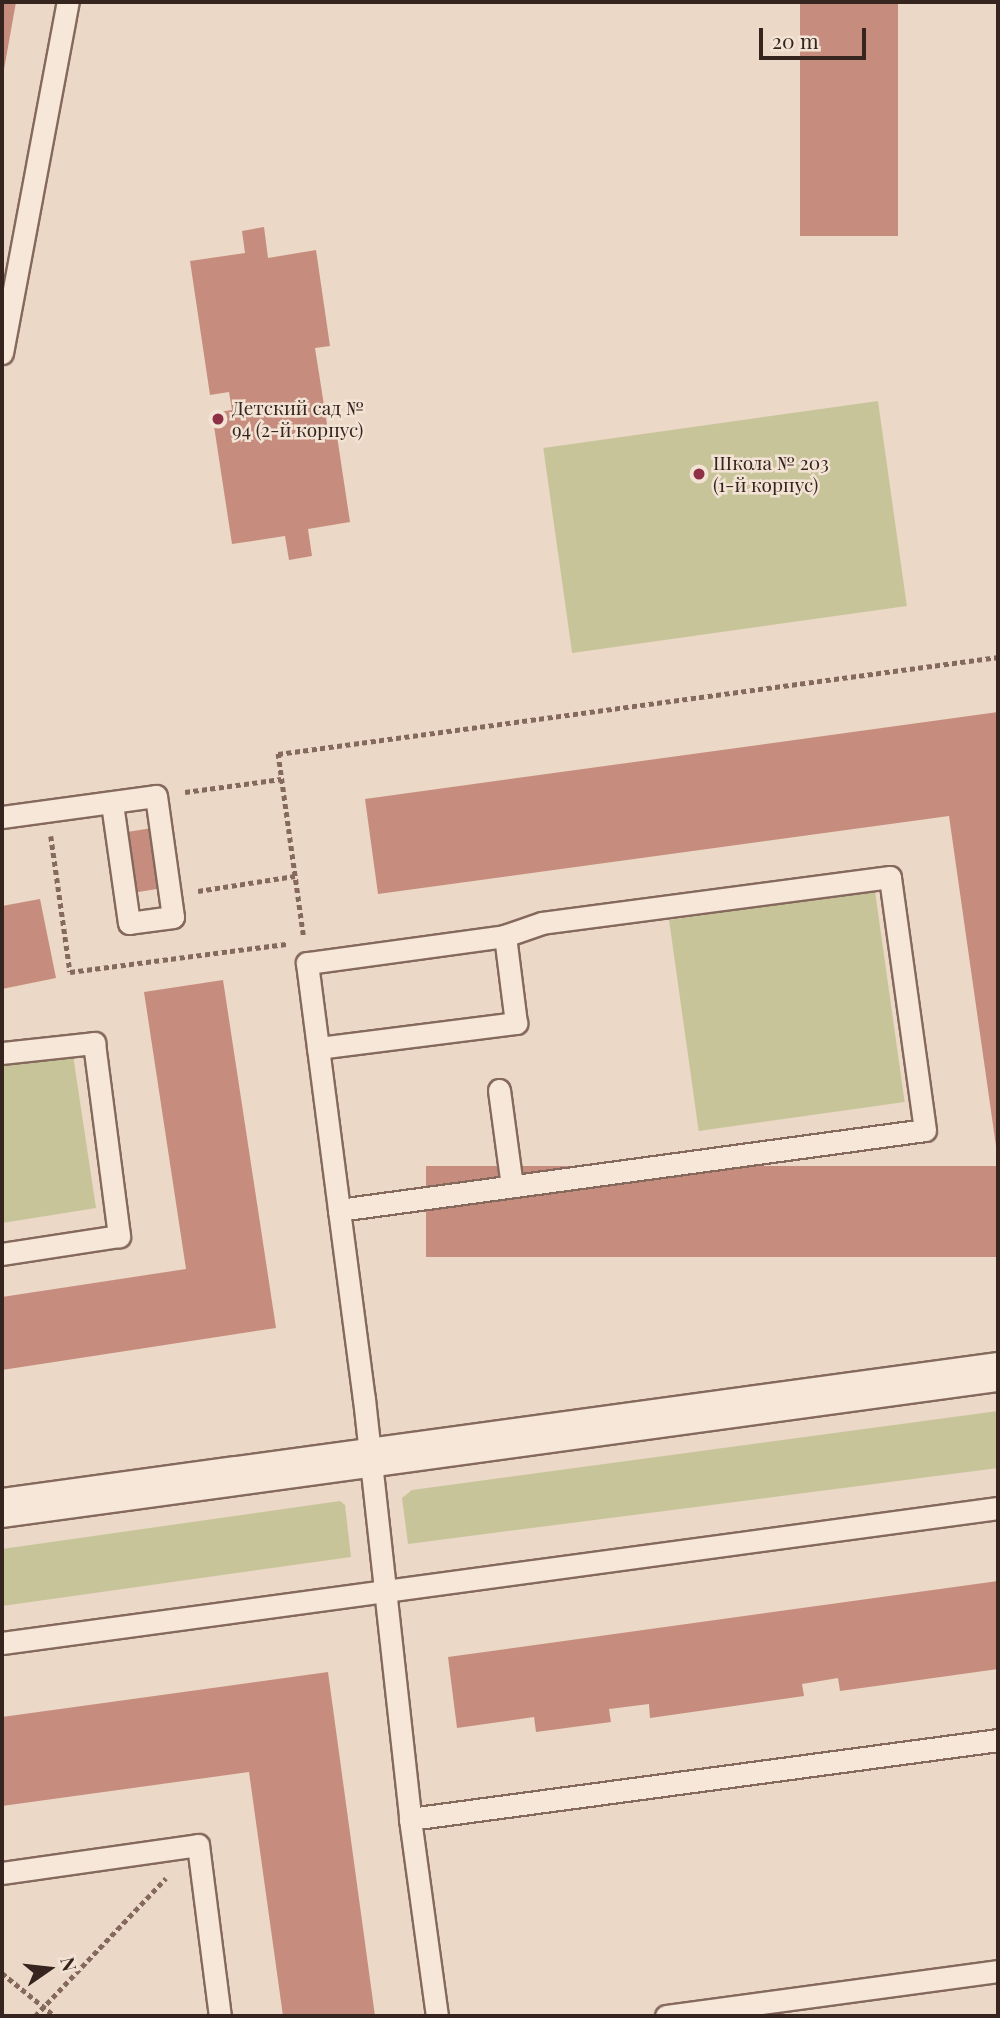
<!DOCTYPE html>
<meta charset="utf-8">
<style>
body{margin:0}
#map{position:relative;width:1000px;height:2018px;overflow:hidden;background:#ebd8c6;font-family:"Playfair Display",serif}
div>[style]{position:absolute}
.green>*{inset:0;background:#c8c49a;transform-origin:0 0}
.building>*{inset:0;background:#c68d7e;transform-origin:0 0}
.path>*{height:4.5px;margin-top:-2.25px;transform-origin:0;background:repeating-linear-gradient(90deg,#85695d 0 5px,transparent 0 8.5px)}
.roads{filter:drop-shadow(2px 0 #85695d) drop-shadow(-2px 0 #85695d) drop-shadow(0 2px #85695d) drop-shadow(0 -2px #85695d)}
.service>*{height:21px;margin:-10.5px;padding:0 10.5px;transform-origin:10.5px;border-radius:10.5px;background:#f6e7d8}
.minor>*{height:38px;margin:-19px;padding:0 19px;transform-origin:19px;border-radius:19px;background:#f6e7d8}
.dots>*{width:19px;height:19px;translate:-50% -50%;box-sizing:border-box;border:4px solid #f3e3d5;border-radius:50%}
span{translate:-50% -50%;white-space:nowrap;text-align:center;line-height:1.15;-webkit-text-stroke:5px #f3e3d5;paint-order:stroke}
.poi-label{font-size:19px;color:#36251f}
.left{translate:0 -50%;text-align:left}
.frame{position:absolute;inset:0;border:4px solid #36251f;pointer-events:none}
.north{position:absolute;left:14px;top:1934px;width:70px;height:70px;-webkit-text-stroke:5px #f3e3d5;paint-order:stroke;rotate:76deg;font-size:19px;font-weight:700;line-height:28px;text-align:center;color:#36251f}
.north::after{content:'';display:block;margin:auto;width:24px;height:32px;background:#36251f;clip-path:polygon(50% 0,100% 100%,50% 72%,0 100%)}
.scale{position:absolute;left:759px;top:28px;width:107px;height:32px;box-sizing:border-box;border:4px solid #36251f;border-top:0;padding-left:9px;font-size:21px;line-height:24px;white-space:nowrap;color:#36251f;-webkit-text-stroke:5px #f3e3d5;paint-order:stroke}
</style>
<div id="map">
<div class="green">
<div style="left:878px;top:401px;width:207px;height:338px;rotate:82deg"></div>
<div style="left:875px;top:891px;width:213px;height:208px;rotate:82deg"></div>
<div style="clip-path:polygon(73px 1055px,96px 1208px,2px 1223px,2px 1066px)"></div>
<div style="clip-path:polygon(998px 1411px,998px 1468px,408px 1544px,402px 1498px,412px 1490px)"></div>
<div style="clip-path:polygon(340px 1501px,345px 1505px,351px 1557px,2px 1606px,2px 1549px)"></div>
</div>
<div class="building">
<div style="clip-path:polygon(2px 2px,16px 2px,3px 75px,2px 75px)"></div>
<div style="left:800px;top:2px;width:98px;height:234px"></div>
<div style="clip-path:polygon(264px 227px,268px 258px,316px 250px,330px 346px,315px 348px,329px 437px,337px 436px,350px 522px,308px 529px,312px 556px,289px 560px,285px 536px,232px 544px,212px 413px,232px 410px,229px 392px,210px 395px,190px 261px,245px 253px,242px 231px)"></div>
<div style="clip-path:polygon(998px 712px,998px 1160px,949px 816px,378px 894px,365px 799px)"></div>
<div style="left:152px;top:828px;width:61px;height:25px;rotate:81deg"></div>
<div style="clip-path:polygon(40px 899px,56px 978px,2px 989px,2px 906px)"></div>
<div style="clip-path:polygon(223px 980px,276px 1328px,2px 1370px,2px 1297px,186px 1269px,144px 992px)"></div>
<div style="left:998px;top:1166px;width:91px;height:572px;rotate:90deg"></div>
<div style="clip-path:polygon(998px 1581px,998px 1669px,840px 1691px,838px 1678px,802px 1684px,804px 1696px,650px 1718px,649px 1704px,609px 1709px,611px 1722px,536px 1732px,534px 1717px,457px 1728px,448px 1657px)"></div>
<div style="clip-path:polygon(328px 1672px,375px 2016px,283px 2016px,249px 1772px,2px 1806px,2px 1717px)"></div>
</div>
<div class="path">
<div style="left:185px;top:792px;width:97px;rotate:-7.7deg"></div>
<div style="left:51px;top:836px;width:137px;rotate:82deg"></div>
<div style="left:70px;top:972px;width:218px;rotate:-7.4deg"></div>
<div style="left:198px;top:891px;width:98px;rotate:-8.8deg"></div>
<div style="left:303px;top:935px;width:183px;rotate:-97.9deg"></div>
<div style="left:278px;top:754px;width:727px;rotate:-7.67deg"></div>
<div style="left:2px;top:1973px;width:68px;rotate:39.1deg"></div>
<div style="left:35px;top:2016px;width:190px;rotate:-46.5deg"></div>
</div>
<div class="roads">
<div class="service">
<div style="left:2px;top:353px;width:357px;rotate:-79.4deg"></div>
<div style="left:2px;top:817px;width:155px;rotate:-7.8deg"></div>
<div style="left:156px;top:796px;width:122px;rotate:82deg"></div>
<div style="left:173px;top:917px;width:44px;rotate:172.2deg"></div>
<div style="left:129px;top:923px;width:121px;rotate:-98.1deg"></div>
<div style="left:318px;top:1048px;width:200px;rotate:-7.2deg"></div>
<div style="left:516px;top:1023px;width:88px;rotate:-97.2deg"></div>
<div style="left:2px;top:1053px;width:93px;rotate:-6.2deg"></div>
<div style="left:94px;top:1043px;width:195px;rotate:82.6deg"></div>
<div style="left:119px;top:1236px;width:118px;rotate:171.3deg"></div>
<div style="left:499px;top:1090px;width:97px;rotate:82.3deg"></div>
<div style="left:339px;top:1210px;width:591px;rotate:-7.77deg"></div>
<div style="left:925px;top:1130px;width:255px;rotate:-97.9deg"></div>
<div style="left:890px;top:877px;width:351px;rotate:172.5deg"></div>
<div style="left:542px;top:923px;width:39px;rotate:161deg"></div>
<div style="left:505px;top:936px;width:200px;rotate:172.2deg"></div>
<div style="left:307px;top:963px;width:249px;rotate:82.6deg"></div>
<div style="left:339px;top:1210px;width:191px;rotate:82.5deg"></div>
<div style="left:364px;top:1399px;width:423px;rotate:83.7deg"></div>
<div style="left:410px;top:1819px;width:199px;rotate:82.2deg"></div>
<div style="left:2px;top:1643px;width:1005px;rotate:-7.72deg"></div>
<div style="left:410px;top:1819px;width:593px;rotate:-7.65deg"></div>
<div style="left:2px;top:1873px;width:198px;rotate:-8.1deg"></div>
<div style="left:198px;top:1845px;width:172px;rotate:82.7deg"></div>
<div style="left:666px;top:2016px;width:335px;rotate:-7.7deg"></div>
</div>
<div class="minor">
<div style="left:2px;top:1508px;width:1005px;rotate:-7.78deg"></div>
</div>
</div>
<div class="dots">
<div style="left:218px;top:419px;background:#8f3146"></div>
<div style="left:699px;top:474px;background:#8f3146"></div>
</div>
<div class="poi-label">
<span class="left" style="left:232px;top:419px">Детский сад №<br>94 (2-й корпус)</span>
<span class="left" style="left:713px;top:474px">Школа № 203<br>(1-й корпус)</span>
</div>
<div class="frame"></div>
<div class="north">N</div>
<div class="scale">20 m</div>
</div>
